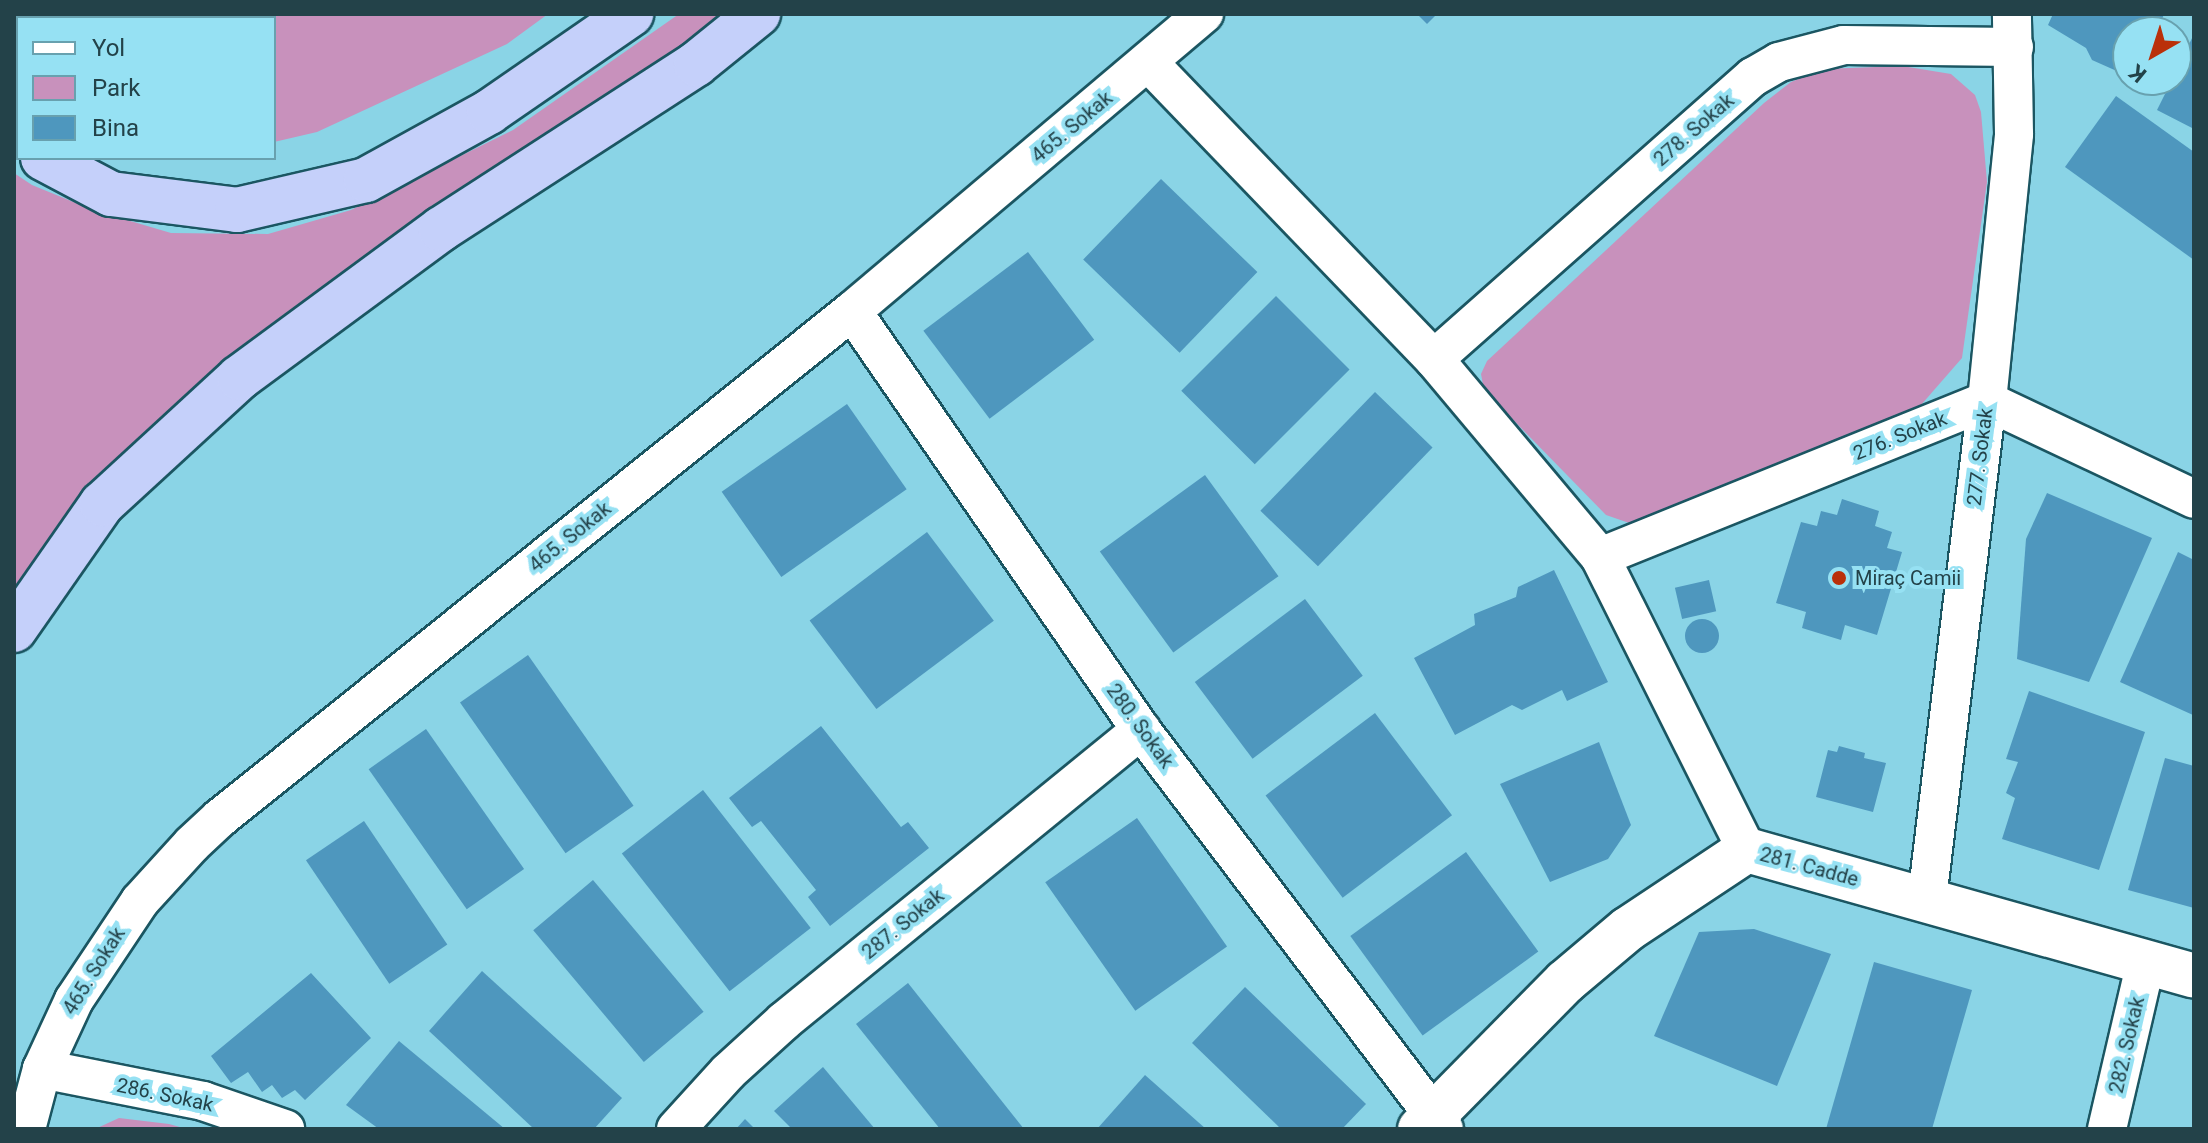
<!DOCTYPE html>
<meta charset="utf-8">
<style>
body{margin:0}
#map{position:relative;width:2208px;height:1143px;overflow:hidden;background:#8ad4e6;font-family:Roboto,sans-serif}
div>[style]{position:absolute}
.green>*{inset:0;background:#c891bc}
.building>*{inset:0;background:#4e97be;transform-origin:0 0}
.round{border-radius:50%}
.roads{filter:drop-shadow(2px 0 #1b5662) drop-shadow(-2px 0 #1b5662) drop-shadow(0 2px #1b5662) drop-shadow(0 -2px #1b5662)}
.minor>*{height:38px;margin:-19px;padding:0 19px;transform-origin:19px;border-radius:19px;background:#fff}
.tertiary>*{height:44px;margin:-22px;padding:0 22px;transform-origin:22px;border-radius:22px;background:#fff}
.motorway>*{height:44px;margin:-22px;padding:0 22px;transform-origin:22px;border-radius:22px;background:#c5d0fa}
.dots>*{width:22px;height:22px;translate:-50% -50%;box-sizing:border-box;border:4px solid #96e1f3;border-radius:50%}
span{translate:-50% -50%;white-space:nowrap;text-align:center;line-height:1.15;-webkit-text-stroke:8px #96e1f3;paint-order:stroke}
.street-label{font-size:20px;color:#234249}
.poi-label{font-size:20px;color:#234249}
.left{translate:0 -50%;text-align:left}
.frame{position:absolute;inset:0;border:16px solid #234249;pointer-events:none}
.legend{position:absolute;left:16px;top:16px;width:260px;height:144px;box-sizing:border-box;background:#96e1f3;border:2px solid #68a1af;margin:0;padding:10px 14px;list-style:none;font-size:24px;color:#234249}
.legend li{display:flex;align-items:center;gap:16px;height:40px}
.legend b{width:40px;border:2px solid #68a1af}
.north{position:absolute;left:2112px;top:16px;width:80px;height:80px;box-sizing:border-box;background:#96e1f3;border:2px solid #68a1af;border-radius:50%;rotate:219deg;font-size:22px;font-weight:700;line-height:32px;text-align:center;color:#234249}
.north::after{content:'';display:block;margin:auto;width:28px;height:36px;background:#ba300a;clip-path:polygon(50% 0,100% 100%,50% 72%,0 100%)}
</style>
<div id="map">
<div class="green">
<div style="clip-path:polygon(14px 14px,548px 14px,507px 44px,317px 132px,274px 142px,274px 18px,18px 18px,18px 76px,14px 74px)"></div>
<div style="clip-path:polygon(679px 14px,749px 14px,419px 235px,14px 610px,14px 173px,32px 185px,93px 210px,171px 233px,268px 234px,351px 210px,513px 130px)"></div>
<div style="clip-path:polygon(1902px 66px,1951px 74px,1975px 95px,1981px 112px,1987px 182px,1962px 358px,1921px 405px,1635px 525px,1606px 515px,1484px 390px,1481px 374px,1487px 361px,1764px 103px,1791px 82px,1823px 69px)"></div>
<div style="clip-path:polygon(119px 1118px,169px 1124px,187px 1129px,95px 1129px)"></div>
</div>
<div class="building">
<div style="clip-path:polygon(1417px 14px,1437px 14px,1427px 24px)"></div>
<div style="clip-path:polygon(2053px 14px,2164px 14px,2157px 32px,2128px 32px,2128px 76px,2092px 60px,2086px 48px,2048px 25px)"></div>
<div style="clip-path:polygon(2194px 34px,2194px 129px,2157px 110px,2172px 80px,2176px 80px,2176px 71px)"></div>
<div style="clip-path:polygon(2116px 96px,2194px 152px,2194px 260px,2065px 167px)"></div>
<div style="left:1161px;top:179px;width:134px;height:112px;rotate:44deg"></div>
<div style="left:1028px;top:252px;width:110px;height:131px;rotate:53deg"></div>
<div style="left:1276px;top:296px;width:104px;height:134px;rotate:45deg"></div>
<div style="left:1375px;top:392px;width:80px;height:165px;rotate:44deg"></div>
<div style="left:847px;top:404px;width:104px;height:153px;rotate:55deg"></div>
<div style="left:1205px;top:475px;width:125px;height:130px;rotate:54deg"></div>
<div style="clip-path:polygon(2047px 493px,2152px 538px,2089px 682px,2017px 659px,2026px 539px)"></div>
<div style="clip-path:polygon(1842px 499px,1879px 511px,1875px 526px,1892px 532px,1887px 548px,1902px 552px,1877px 635px,1845px 625px,1841px 640px,1802px 628px,1806px 612px,1776px 603px,1801px 522px,1817px 526px,1821px 511px,1837px 515px)"></div>
<div style="left:927px;top:532px;width:111px;height:147px;rotate:53deg"></div>
<div style="clip-path:polygon(2178px 552px,2194px 560px,2193px 715px,2120px 682px)"></div>
<div style="clip-path:polygon(1554px 570px,1608px 682px,1567px 701px,1562px 690px,1522px 710px,1512px 705px,1455px 735px,1414px 658px,1475px 625px,1474px 614px,1516px 597px,1518px 587px)"></div>
<div style="left:1709px;top:580px;width:32px;height:35px;rotate:77deg"></div>
<div style="left:1305px;top:599px;width:96px;height:138px;rotate:53deg"></div>
<div class="round" style="left:1685px;top:619px;width:34px;height:34px"></div>
<div style="left:528px;top:655px;width:184px;height:83px;rotate:55deg"></div>
<div style="clip-path:polygon(2029px 691px,2145px 732px,2099px 870px,2002px 839px,2015px 798px,2006px 793px,2018px 762px,2006px 759px)"></div>
<div style="left:1375px;top:713px;width:128px;height:137px;rotate:53deg"></div>
<div style="clip-path:polygon(821px 726px,901px 827px,908px 822px,929px 848px,830px 926px,808px 897px,816px 890px,761px 821px,752px 827px,729px 798px)"></div>
<div style="left:426px;top:729px;width:171px;height:70px;rotate:55deg"></div>
<div style="clip-path:polygon(1599px 742px,1631px 825px,1608px 859px,1550px 882px,1500px 784px)"></div>
<div style="clip-path:polygon(1839px 746px,1865px 753px,1864px 758px,1886px 763px,1873px 812px,1816px 797px,1828px 750px,1837px 752px)"></div>
<div style="clip-path:polygon(2165px 758px,2194px 766px,2194px 908px,2128px 890px)"></div>
<div style="left:703px;top:790px;width:175px;height:103px;rotate:52deg"></div>
<div style="left:1137px;top:818px;width:157px;height:112px;rotate:55deg"></div>
<div style="left:364px;top:821px;width:149px;height:70px;rotate:56deg"></div>
<div style="left:1466px;top:852px;width:123px;height:143px;rotate:54deg"></div>
<div style="left:593px;top:880px;width:172px;height:78px;rotate:50deg"></div>
<div style="clip-path:polygon(1754px 929px,1831px 954px,1777px 1086px,1654px 1036px,1699px 932px)"></div>
<div style="clip-path:polygon(1874px 962px,1972px 990px,1932px 1129px,1826px 1129px)"></div>
<div style="clip-path:polygon(482px 971px,622px 1098px,594px 1129px,534px 1129px,429px 1031px)"></div>
<div style="clip-path:polygon(311px 973px,371px 1038px,305px 1100px,295px 1090px,282px 1098px,272px 1085px,262px 1092px,248px 1072px,231px 1083px,211px 1056px)"></div>
<div style="clip-path:polygon(908px 983px,1024px 1129px,940px 1129px,856px 1024px)"></div>
<div style="clip-path:polygon(1245px 987px,1366px 1104px,1342px 1129px,1281px 1129px,1192px 1043px)"></div>
<div style="clip-path:polygon(399px 1041px,505px 1129px,379px 1129px,346px 1105px)"></div>
<div style="clip-path:polygon(823px 1067px,875px 1129px,792px 1129px,774px 1111px)"></div>
<div style="clip-path:polygon(1145px 1075px,1206px 1129px,1097px 1129px)"></div>
<div style="clip-path:polygon(745px 1119px,755px 1129px,736px 1129px)"></div>
</div>
<div class="roads">
<div class="minor">
<div style="left:1149px;top:63px;width:411px;rotate:46.1deg"></div>
<div style="left:1434px;top:359px;width:258px;rotate:50deg"></div>
<div style="left:1600px;top:557px;width:328px;rotate:63.4deg"></div>
<div style="left:852px;top:311px;width:509px;rotate:55.4deg"></div>
<div style="left:1141px;top:730px;width:501px;rotate:52.79deg"></div>
<div style="left:1434px;top:359px;width:426px;rotate:-41.5deg"></div>
<div style="left:1753px;top:77px;width:30px;rotate:-30deg"></div>
<div style="left:1779px;top:62px;width:67px;rotate:-14.7deg"></div>
<div style="left:1844px;top:45px;width:170px;rotate:0.7deg"></div>
<div style="left:1600px;top:557px;width:417px;rotate:-22deg"></div>
<div style="left:1987px;top:401px;width:229px;rotate:25.3deg"></div>
<div style="left:1927px;top:899px;width:502px;rotate:-83.13deg"></div>
<div style="left:1987px;top:401px;width:268px;rotate:-84.2deg"></div>
<div style="left:2014px;top:134px;width:120px;rotate:-91deg"></div>
<div style="left:42px;top:1069px;width:164px;rotate:11.2deg"></div>
<div style="left:203px;top:1101px;width:87px;rotate:18.9deg"></div>
<div style="left:26px;top:1129px;width:62px;rotate:-75.1deg"></div>
<div style="left:42px;top:1069px;width:76px;rotate:-65.1deg"></div>
<div style="left:74px;top:1000px;width:119px;rotate:-56.3deg"></div>
<div style="left:140px;top:901px;width:77px;rotate:-47.6deg"></div>
<div style="left:192px;top:844px;width:38px;rotate:-43deg"></div>
<div style="left:220px;top:818px;width:810px;rotate:-38.74deg"></div>
<div style="left:852px;top:311px;width:461px;rotate:-40.2deg"></div>
<div style="left:676px;top:1129px;width:77px;rotate:-47.6deg"></div>
<div style="left:728px;top:1072px;width:76px;rotate:-42.3deg"></div>
<div style="left:784px;top:1021px;width:461px;rotate:-39.2deg"></div>
<div style="left:2107px;top:1129px;width:172px;rotate:-76.9deg"></div>
</div>
<div class="tertiary">
<div style="left:1420px;top:1129px;width:206px;rotate:-45.4deg"></div>
<div style="left:1565px;top:982px;width:82px;rotate:-40.1deg"></div>
<div style="left:1628px;top:929px;width:143px;rotate:-33.6deg"></div>
<div style="left:1747px;top:850px;width:464px;rotate:15.7deg"></div>
</div>
<div class="motorway">
<div style="left:43px;top:158px;width:77px;rotate:27.9deg"></div>
<div style="left:111px;top:194px;width:127px;rotate:7.2deg"></div>
<div style="left:237px;top:210px;width:132px;rotate:-13.1deg"></div>
<div style="left:366px;top:180px;width:141px;rotate:-28.9deg"></div>
<div style="left:489px;top:112px;width:173px;rotate:-34.6deg"></div>
<div style="left:14px;top:630px;width:154px;rotate:-55.1deg"></div>
<div style="left:102px;top:504px;width:186px;rotate:-42.6deg"></div>
<div style="left:239px;top:378px;width:251px;rotate:-36.4deg"></div>
<div style="left:441px;top:229px;width:304px;rotate:-32.9deg"></div>
<div style="left:696px;top:64px;width:80px;rotate:-38.9deg"></div>
</div>
</div>
<div class="dots">
<div style="left:1839px;top:578px;background:#ba300a"></div>
</div>
<div class="street-label">
<span style="left:1072px;top:127px;rotate:-40deg">465. Sokak</span>
<span style="left:1694px;top:130px;rotate:-41deg">278. Sokak</span>
<span style="left:1900px;top:436px;rotate:-22deg">276. Sokak</span>
<span style="left:1980px;top:457px;rotate:-83deg">277. Sokak</span>
<span style="left:570px;top:537px;rotate:-39deg">465. Sokak</span>
<span style="left:1140px;top:726px;rotate:54deg">280. Sokak</span>
<span style="left:1809px;top:867px;rotate:15deg">281. Cadde</span>
<span style="left:903px;top:924px;rotate:-39deg">287. Sokak</span>
<span style="left:94px;top:971px;rotate:-58deg">465. Sokak</span>
<span style="left:2127px;top:1045px;rotate:-77deg">282. Sokak</span>
<span style="left:165px;top:1095px;rotate:12deg">286. Sokak</span>
</div>
<div class="poi-label">
<span class="left" style="left:1855px;top:578px">Miraç Camii</span>
</div>
<div class="frame"></div>
<ul class="legend">
<li><b style="height:10px;background:#fff"></b>Yol</li>
<li><b style="height:22px;background:#c891bc"></b>Park</li>
<li><b style="height:22px;background:#4e97be"></b>Bina</li>
</ul>
<div class="north">K</div>
</div>
